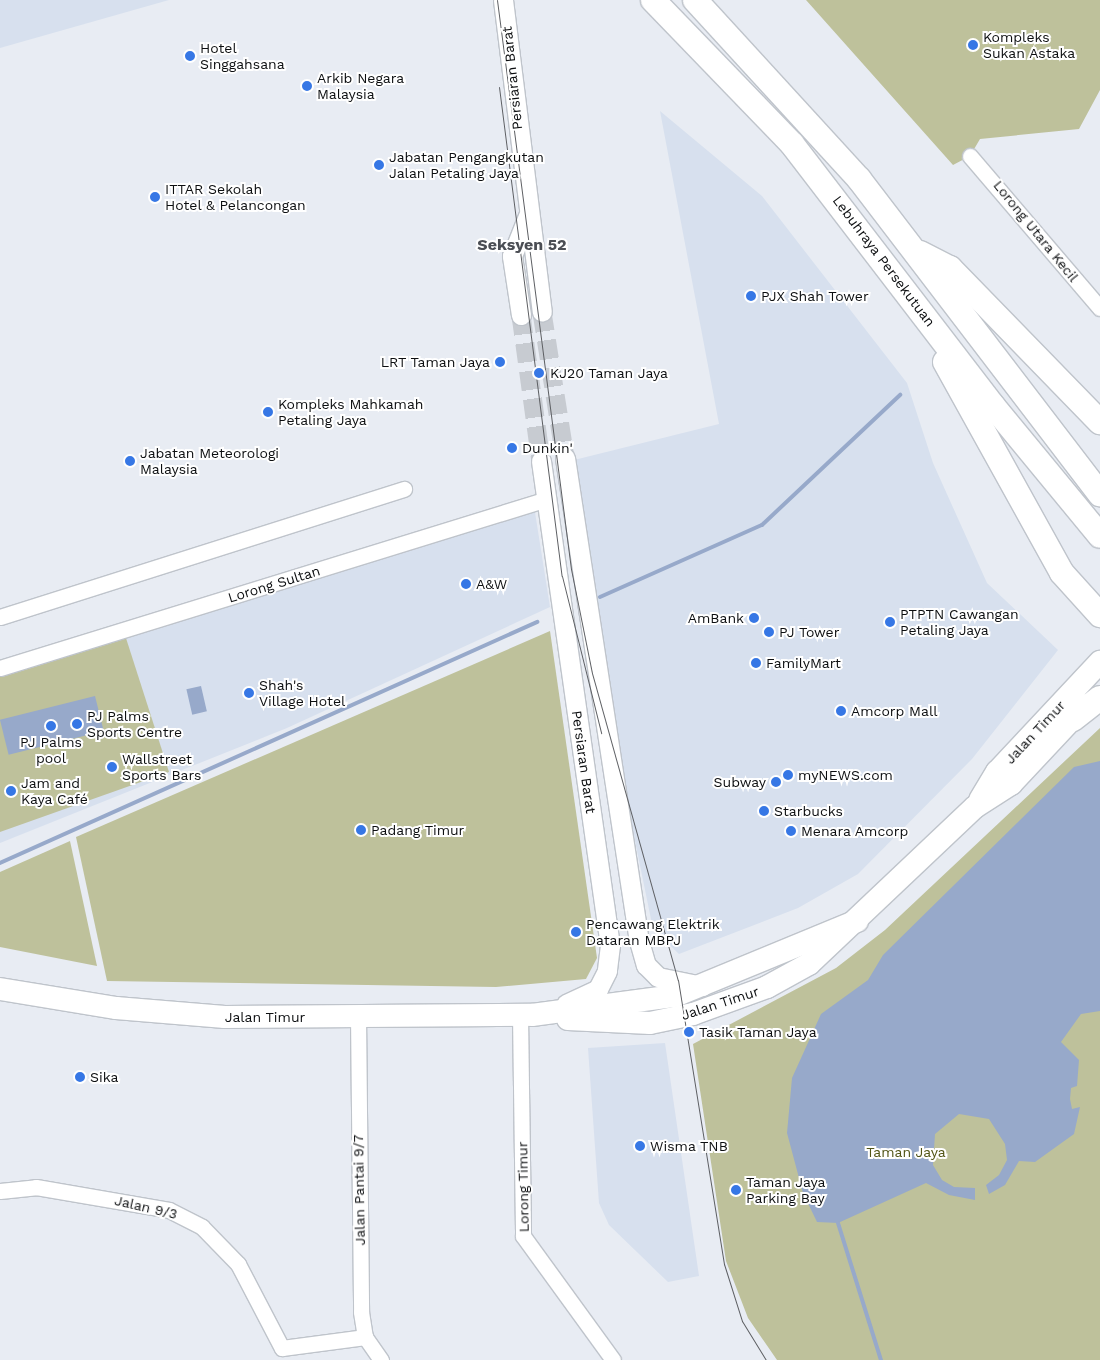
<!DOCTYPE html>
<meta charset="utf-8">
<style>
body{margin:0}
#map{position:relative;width:1100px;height:1360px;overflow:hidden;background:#e8ecf3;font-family:"Work Sans",sans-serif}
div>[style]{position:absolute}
.built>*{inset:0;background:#d7e0ee}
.green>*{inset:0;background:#bec19b}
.water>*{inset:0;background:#97a9ca;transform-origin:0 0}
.stream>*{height:4px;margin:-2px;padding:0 2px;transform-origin:2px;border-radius:2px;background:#97a9ca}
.tertiary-tunnel>*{height:19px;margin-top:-9.5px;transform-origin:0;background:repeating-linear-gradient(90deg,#c7cbd1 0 19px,transparent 0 28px)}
.roads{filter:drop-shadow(1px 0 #bfc4cb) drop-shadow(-1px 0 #bfc4cb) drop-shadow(0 1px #bfc4cb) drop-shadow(0 -1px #bfc4cb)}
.minor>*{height:15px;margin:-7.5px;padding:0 7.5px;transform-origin:7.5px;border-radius:7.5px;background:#fff}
.tertiary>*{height:19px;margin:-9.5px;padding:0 9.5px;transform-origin:9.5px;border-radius:9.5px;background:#fff}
.primary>*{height:22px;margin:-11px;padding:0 11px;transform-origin:11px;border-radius:11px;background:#fff}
.trunk>*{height:24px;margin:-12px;padding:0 12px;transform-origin:12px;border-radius:12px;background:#fff}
.tram>*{height:1px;margin:-0.5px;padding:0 0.5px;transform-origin:0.5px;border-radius:0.5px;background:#5d5f63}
.dots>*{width:14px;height:14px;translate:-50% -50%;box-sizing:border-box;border:2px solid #fff;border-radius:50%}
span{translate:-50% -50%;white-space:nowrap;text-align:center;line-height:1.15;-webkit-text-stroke:4px #fff;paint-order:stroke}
.poi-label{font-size:14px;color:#0c0e10}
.left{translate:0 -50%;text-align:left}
.right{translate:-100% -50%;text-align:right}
.street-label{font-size:14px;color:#0c0e10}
.park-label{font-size:14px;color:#515416}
.quarter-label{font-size:16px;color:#4b4e54;font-weight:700}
</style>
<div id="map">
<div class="built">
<div style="clip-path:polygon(0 0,169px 0,0 48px)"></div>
<div style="clip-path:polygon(660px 111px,762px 196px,907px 383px,933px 463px,987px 583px,1058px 650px,972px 759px,858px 874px,798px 908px,679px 954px,653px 929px,606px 699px,570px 461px,719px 424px)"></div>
<div style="clip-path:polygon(534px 506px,550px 607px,287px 728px,0 843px,0 673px)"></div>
<div style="clip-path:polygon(665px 1043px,699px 1276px,668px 1282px,609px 1225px,599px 1203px,588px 1048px)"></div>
</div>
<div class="green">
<div style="clip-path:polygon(806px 0,1100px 0,1100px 90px,1079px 129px,980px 139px,970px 156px,953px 165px)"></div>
<div style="clip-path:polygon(550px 631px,597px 958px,586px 979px,496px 987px,107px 981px,76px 837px)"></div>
<div style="clip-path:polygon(125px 635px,169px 772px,0 832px,0 675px)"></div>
<div style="clip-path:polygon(1100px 728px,1100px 1360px,777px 1360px,748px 1318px,726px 1261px,693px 1044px,836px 968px,885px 930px)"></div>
<div style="clip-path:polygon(70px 841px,97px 966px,0 947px,0 872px)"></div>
</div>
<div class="water">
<div style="left:201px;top:686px;width:26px;height:15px;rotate:77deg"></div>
<div style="left:95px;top:696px;width:36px;height:98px;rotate:76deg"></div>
<div style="clip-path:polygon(1100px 761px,1100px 1011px,1081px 1014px,1061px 1042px,1079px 1060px,1077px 1086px,1071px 1088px,1070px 1099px,1072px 1109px,1080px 1107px,1074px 1134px,1035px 1162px,1019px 1161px,1005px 1185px,989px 1194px,986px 1185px,999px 1175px,1007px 1160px,1005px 1144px,989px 1119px,959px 1114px,935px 1134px,933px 1165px,942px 1180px,954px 1187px,975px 1188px,975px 1200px,949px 1195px,926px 1183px,838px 1223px,817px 1222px,803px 1193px,787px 1133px,792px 1078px,821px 1014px,868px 980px,883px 955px,1074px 767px)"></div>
</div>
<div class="stream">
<div style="left:600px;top:597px;width:177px;rotate:-24deg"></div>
<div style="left:762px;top:525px;width:190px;rotate:-43.3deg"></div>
<div style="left:0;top:863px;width:589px;rotate:-24.17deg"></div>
<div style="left:838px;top:1223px;width:144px;rotate:72.6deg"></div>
</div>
<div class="tertiary-tunnel">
<div style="left:542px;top:312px;width:148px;rotate:81deg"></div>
<div style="left:521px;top:315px;width:147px;rotate:82.2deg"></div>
</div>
<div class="roads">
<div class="minor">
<div style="left:970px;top:156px;width:200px;rotate:49.5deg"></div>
<div style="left:0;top:617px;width:424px;rotate:-17.6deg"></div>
<div style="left:0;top:668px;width:573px;rotate:-17.17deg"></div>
<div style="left:358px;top:1015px;width:297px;rotate:89.4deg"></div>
<div style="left:361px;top:1312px;width:25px;rotate:81deg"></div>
<div style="left:365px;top:1337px;width:28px;rotate:55deg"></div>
<div style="left:520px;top:1015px;width:221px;rotate:89.2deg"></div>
<div style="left:523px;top:1236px;width:153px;rotate:54deg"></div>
<div style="left:0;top:1191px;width:36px;rotate:-6deg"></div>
<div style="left:36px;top:1187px;width:135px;rotate:9.8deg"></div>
<div style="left:169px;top:1210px;width:37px;rotate:27deg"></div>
<div style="left:202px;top:1227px;width:52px;rotate:45.8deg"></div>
<div style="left:238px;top:1264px;width:95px;rotate:62.4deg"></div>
<div style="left:282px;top:1348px;width:84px;rotate:-7.5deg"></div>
</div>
<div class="tertiary">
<div style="left:503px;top:0;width:314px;rotate:82.9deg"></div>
<div style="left:521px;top:315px;width:60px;rotate:-98.7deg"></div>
<div style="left:512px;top:256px;width:43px;rotate:-68.2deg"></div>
<div style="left:565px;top:458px;width:489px;rotate:81.3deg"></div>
<div style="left:639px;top:941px;width:25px;rotate:74deg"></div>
<div style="left:646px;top:965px;width:17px;rotate:45deg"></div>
<div style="left:658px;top:977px;width:45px;rotate:11.6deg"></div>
<div style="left:541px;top:461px;width:489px;rotate:81.9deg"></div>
<div style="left:610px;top:945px;width:26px;rotate:97deg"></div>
<div style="left:607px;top:971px;width:20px;rotate:117deg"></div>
<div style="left:598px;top:989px;width:35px;rotate:155deg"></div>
</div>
<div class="primary">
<div style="left:980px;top:800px;width:33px;rotate:-59deg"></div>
<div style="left:997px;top:772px;width:151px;rotate:-46.9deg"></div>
<div style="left:0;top:989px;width:118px;rotate:9.3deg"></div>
<div style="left:116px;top:1008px;width:109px;rotate:4.7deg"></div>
<div style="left:225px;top:1017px;width:307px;rotate:-0.4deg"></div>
<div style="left:532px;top:1015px;width:144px;rotate:-7.6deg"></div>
<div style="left:675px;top:996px;width:197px;rotate:-22.4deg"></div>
<div style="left:568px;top:1019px;width:82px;rotate:2.8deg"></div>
<div style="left:650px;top:1023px;width:44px;rotate:-11.8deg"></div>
<div style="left:693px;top:1014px;width:79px;rotate:-20deg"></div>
<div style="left:767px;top:987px;width:48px;rotate:-28.7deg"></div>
<div style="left:809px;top:964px;width:228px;rotate:-43.4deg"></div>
<div style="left:975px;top:807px;width:43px;rotate:-32.6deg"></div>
<div style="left:1011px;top:784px;width:108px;rotate:-46.9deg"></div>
</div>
<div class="trunk">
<div style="left:653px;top:0;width:200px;rotate:46deg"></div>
<div style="left:792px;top:144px;width:330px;rotate:52.5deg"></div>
<div style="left:993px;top:406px;width:168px;rotate:50.5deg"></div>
<div style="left:695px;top:0;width:243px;rotate:47.5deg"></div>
<div style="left:859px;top:179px;width:397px;rotate:52.6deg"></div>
<div style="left:920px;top:253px;width:34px;rotate:27deg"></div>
<div style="left:950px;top:268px;width:215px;rotate:45.8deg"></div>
<div style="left:945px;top:362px;width:241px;rotate:61deg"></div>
<div style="left:1062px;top:573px;width:57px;rotate:47.9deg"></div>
<div style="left:1073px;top:719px;width:34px;rotate:-38deg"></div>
</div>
</div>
<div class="tram">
<div style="left:497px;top:0;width:574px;rotate:82.59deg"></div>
<div style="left:571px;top:569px;width:106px;rotate:78.6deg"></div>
<div style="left:592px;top:673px;width:319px;rotate:74.4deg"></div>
<div style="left:678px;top:980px;width:288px;rotate:80.8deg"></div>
<div style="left:724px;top:1264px;width:60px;rotate:72.5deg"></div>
<div style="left:742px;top:1321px;width:46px;rotate:58.4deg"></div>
<div style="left:499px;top:87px;width:493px;rotate:82.7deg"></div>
<div style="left:562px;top:576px;width:162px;rotate:76deg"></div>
</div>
<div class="dots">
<div style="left:973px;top:45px;background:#3677e5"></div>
<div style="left:190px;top:56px;background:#3677e5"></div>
<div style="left:307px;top:86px;background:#3677e5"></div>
<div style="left:379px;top:165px;background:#3677e5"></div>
<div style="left:155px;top:197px;background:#3677e5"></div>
<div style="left:751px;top:296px;background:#3677e5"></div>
<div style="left:500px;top:362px;background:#3677e5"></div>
<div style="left:539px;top:373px;background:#3677e5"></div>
<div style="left:268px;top:412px;background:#3677e5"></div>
<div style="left:512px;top:448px;background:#3677e5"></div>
<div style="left:130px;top:461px;background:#3677e5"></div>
<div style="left:466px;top:584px;background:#3677e5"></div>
<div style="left:754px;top:618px;background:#3677e5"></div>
<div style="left:890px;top:622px;background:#3677e5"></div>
<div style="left:769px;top:632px;background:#3677e5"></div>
<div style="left:756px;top:663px;background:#3677e5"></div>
<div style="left:249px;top:693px;background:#3677e5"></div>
<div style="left:841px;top:711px;background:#3677e5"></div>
<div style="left:77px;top:724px;background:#3677e5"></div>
<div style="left:51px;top:726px;background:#3677e5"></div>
<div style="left:112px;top:767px;background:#3677e5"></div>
<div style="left:788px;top:775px;background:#3677e5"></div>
<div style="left:776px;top:782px;background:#3677e5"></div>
<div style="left:11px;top:791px;background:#3677e5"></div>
<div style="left:764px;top:811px;background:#3677e5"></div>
<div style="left:361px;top:830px;background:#3677e5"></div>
<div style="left:791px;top:831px;background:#3677e5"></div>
<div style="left:576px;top:932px;background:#3677e5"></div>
<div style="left:689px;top:1032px;background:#3677e5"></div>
<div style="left:80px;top:1077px;background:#3677e5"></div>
<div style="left:640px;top:1146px;background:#3677e5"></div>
<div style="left:736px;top:1190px;background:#3677e5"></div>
</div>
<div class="poi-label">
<span class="left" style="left:983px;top:45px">Kompleks<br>Sukan Astaka</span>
<span class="left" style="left:200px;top:56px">Hotel<br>Singgahsana</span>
<span class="left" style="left:317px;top:86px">Arkib Negara<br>Malaysia</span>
<span class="left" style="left:389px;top:165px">Jabatan Pengangkutan<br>Jalan Petaling Jaya</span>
<span class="left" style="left:165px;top:197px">ITTAR Sekolah<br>Hotel &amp; Pelancongan</span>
<span class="left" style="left:761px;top:296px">PJX Shah Tower</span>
<span class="right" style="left:490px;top:362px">LRT Taman Jaya</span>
<span class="left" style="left:550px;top:373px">KJ20 Taman Jaya</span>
<span class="left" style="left:278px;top:412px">Kompleks Mahkamah<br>Petaling Jaya</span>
<span class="left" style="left:522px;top:448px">Dunkin'</span>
<span class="left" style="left:140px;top:461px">Jabatan Meteorologi<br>Malaysia</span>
<span class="left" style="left:476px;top:584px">A&amp;W</span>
<span class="left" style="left:900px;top:622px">PTPTN Cawangan<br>Petaling Jaya</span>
<span class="right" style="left:744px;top:618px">AmBank</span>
<span class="left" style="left:779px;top:632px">PJ Tower</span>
<span class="left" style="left:766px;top:663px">FamilyMart</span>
<span class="left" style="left:259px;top:693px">Shah's<br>Village Hotel</span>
<span class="left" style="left:851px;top:711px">Amcorp Mall</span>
<span class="left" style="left:87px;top:724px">PJ Palms<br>Sports Centre</span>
<span style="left:51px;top:750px">PJ Palms<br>pool</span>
<span class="left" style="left:122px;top:767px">Wallstreet<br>Sports Bars</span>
<span class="left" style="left:798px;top:775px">myNEWS.com</span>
<span class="right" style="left:766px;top:782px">Subway</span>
<span class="left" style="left:21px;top:791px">Jam and<br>Kaya Café</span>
<span class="left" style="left:774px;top:811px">Starbucks</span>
<span class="left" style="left:371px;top:830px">Padang Timur</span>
<span class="left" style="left:801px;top:831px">Menara Amcorp</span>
<span class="left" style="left:586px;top:932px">Pencawang Elektrik<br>Dataran MBPJ</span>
<span class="left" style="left:699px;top:1032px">Tasik Taman Jaya</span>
<span class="left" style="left:90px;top:1077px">Sika</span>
<span class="left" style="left:650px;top:1146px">Wisma TNB</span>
<span class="left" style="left:746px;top:1190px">Taman Jaya<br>Parking Bay</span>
</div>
<div class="street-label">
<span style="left:512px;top:78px;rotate:-96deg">Persiaran Barat</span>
<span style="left:1036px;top:231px;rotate:51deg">Lorong Utara Kecil</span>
<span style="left:884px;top:261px;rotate:53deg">Lebuhraya Persekutuan</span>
<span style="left:274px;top:584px;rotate:-17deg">Lorong Sultan</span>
<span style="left:1035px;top:732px;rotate:-47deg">Jalan Timur</span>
<span style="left:584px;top:762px;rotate:82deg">Persiaran Barat</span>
<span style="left:720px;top:1003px;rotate:-18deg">Jalan Timur</span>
<span style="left:265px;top:1017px">Jalan Timur</span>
<span style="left:523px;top:1187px;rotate:-91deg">Lorong Timur</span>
<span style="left:359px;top:1190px;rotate:-91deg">Jalan Pantai 9/7</span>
<span style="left:146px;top:1207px;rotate:13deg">Jalan 9/3</span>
</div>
<div class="park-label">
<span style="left:906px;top:1152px">Taman Jaya</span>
</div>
<div class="quarter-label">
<span style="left:522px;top:245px">Seksyen 52</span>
</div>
</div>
